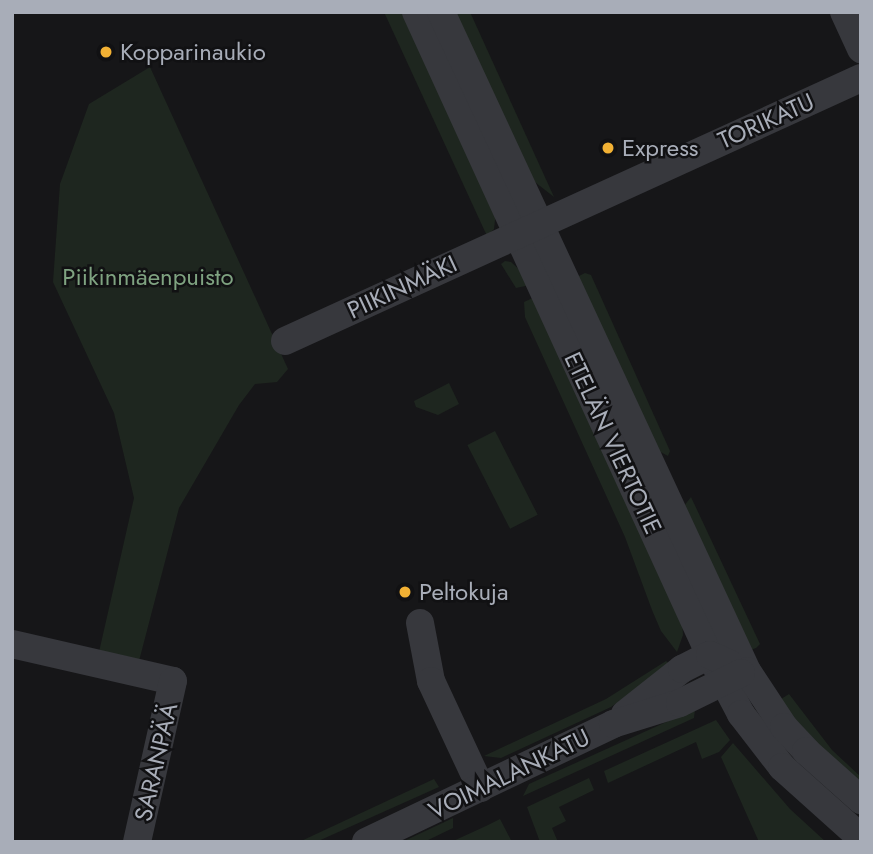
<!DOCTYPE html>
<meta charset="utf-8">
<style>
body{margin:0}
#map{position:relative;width:873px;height:854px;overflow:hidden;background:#161618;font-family:Jost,sans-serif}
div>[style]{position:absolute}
.green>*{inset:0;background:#1e261f;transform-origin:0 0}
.minor>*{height:28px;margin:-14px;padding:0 14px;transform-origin:14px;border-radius:14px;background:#37383d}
.dots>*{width:19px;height:19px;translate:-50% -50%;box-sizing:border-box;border:4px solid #111113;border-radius:50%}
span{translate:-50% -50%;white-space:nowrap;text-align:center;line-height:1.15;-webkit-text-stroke:5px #111113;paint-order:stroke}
.poi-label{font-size:24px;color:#a8adb8}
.left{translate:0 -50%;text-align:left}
.street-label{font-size:24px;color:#a8adb8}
.park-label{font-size:24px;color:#7fa381}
.frame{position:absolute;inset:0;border:14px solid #a8adb8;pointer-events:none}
</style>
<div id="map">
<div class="green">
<div style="clip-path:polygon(384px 12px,406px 12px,496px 211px,494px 229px,487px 236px)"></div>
<div style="clip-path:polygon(452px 12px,470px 12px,554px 197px,531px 179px)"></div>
<div style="clip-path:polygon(150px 67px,288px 369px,277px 382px,255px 384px,239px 405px,179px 508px,139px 661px,99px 652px,134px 498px,114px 413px,53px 282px,60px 184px,89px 104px)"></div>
<div style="clip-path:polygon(505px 261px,511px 262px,523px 273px,530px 285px,516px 288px,501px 264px)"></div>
<div style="clip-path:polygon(585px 273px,591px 275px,670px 451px,668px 456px,653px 448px,575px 278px)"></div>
<div style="clip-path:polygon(535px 297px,682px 618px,683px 635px,677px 652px,661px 631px,652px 610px,625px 537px,525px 317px,524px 302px)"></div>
<div style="clip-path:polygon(449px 383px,459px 404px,438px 415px,416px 407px,414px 401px)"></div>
<div style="left:495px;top:431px;width:94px;height:31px;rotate:63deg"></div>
<div style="clip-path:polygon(691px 497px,760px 644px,756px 648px,748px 651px,684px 506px)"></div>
<div style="clip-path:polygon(666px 661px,670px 665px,611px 707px,501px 758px,484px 756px,606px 699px)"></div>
<div style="clip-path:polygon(789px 694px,832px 750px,861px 777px,861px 789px,778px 701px)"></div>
<div style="clip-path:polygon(695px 709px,694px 718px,523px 796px,529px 784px)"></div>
<div style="clip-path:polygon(716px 720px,730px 740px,719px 752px,702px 759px,696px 742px,608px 783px,604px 771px)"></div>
<div style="clip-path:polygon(733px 743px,790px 809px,826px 842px,759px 842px,721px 757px)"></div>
<div style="clip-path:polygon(589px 778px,594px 790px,559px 807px,566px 821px,552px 828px,558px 842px,540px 842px,527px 807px)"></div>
<div style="clip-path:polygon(434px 779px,439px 787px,316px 842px,299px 842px)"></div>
<div style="clip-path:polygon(453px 818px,453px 828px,424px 842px,402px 842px)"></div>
<div style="clip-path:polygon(500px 819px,512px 842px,451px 842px,486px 826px)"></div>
</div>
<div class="minor">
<div style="left:416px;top:12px;width:707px;rotate:65.43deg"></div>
<div style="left:710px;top:655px;width:67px;rotate:62.3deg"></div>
<div style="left:741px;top:714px;width:67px;rotate:52.3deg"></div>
<div style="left:782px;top:767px;width:106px;rotate:41.9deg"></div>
<div style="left:441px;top:12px;width:727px;rotate:65.09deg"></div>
<div style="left:747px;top:671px;width:67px;rotate:56.5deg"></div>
<div style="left:784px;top:727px;width:33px;rotate:47deg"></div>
<div style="left:806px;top:751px;width:74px;rotate:41.7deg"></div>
<div style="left:844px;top:12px;width:41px;rotate:65.3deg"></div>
<div style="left:285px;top:341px;width:633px;rotate:-24.54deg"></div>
<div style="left:420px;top:623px;width:59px;rotate:79.3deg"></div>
<div style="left:431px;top:681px;width:118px;rotate:65deg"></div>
<div style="left:12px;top:644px;width:165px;rotate:12.9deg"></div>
<div style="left:173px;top:681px;width:165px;rotate:102.6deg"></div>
<div style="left:625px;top:714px;width:73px;rotate:-38.3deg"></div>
<div style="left:682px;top:669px;width:31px;rotate:-27deg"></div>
<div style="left:710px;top:655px;width:20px;rotate:24deg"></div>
<div style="left:366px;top:842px;width:274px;rotate:-25.5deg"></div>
<div style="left:613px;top:724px;width:70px;rotate:-17.4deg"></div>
<div style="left:680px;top:703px;width:68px;rotate:-26.2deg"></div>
</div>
<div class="dots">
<div style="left:106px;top:52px;background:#f2b134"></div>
<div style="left:608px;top:148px;background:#f2b134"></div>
<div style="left:405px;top:592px;background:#f2b134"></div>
</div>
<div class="poi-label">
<span class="left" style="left:120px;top:52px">Kopparinaukio</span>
<span class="left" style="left:622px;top:148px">Express</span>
<span class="left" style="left:419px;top:592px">Peltokuja</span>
</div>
<div class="street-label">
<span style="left:766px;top:121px;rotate:-24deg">TORIKATU</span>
<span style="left:402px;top:287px;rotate:-25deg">PIIKINMÄKI</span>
<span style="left:613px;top:443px;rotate:65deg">ETELÄN VIERTOTIE</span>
<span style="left:156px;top:762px;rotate:-77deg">SARANPÄÄ</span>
<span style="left:509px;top:774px;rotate:-26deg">VOIMALANKATU</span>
</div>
<div class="park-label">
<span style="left:148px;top:277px">Piikinmäenpuisto</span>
</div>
<div class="frame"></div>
</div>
